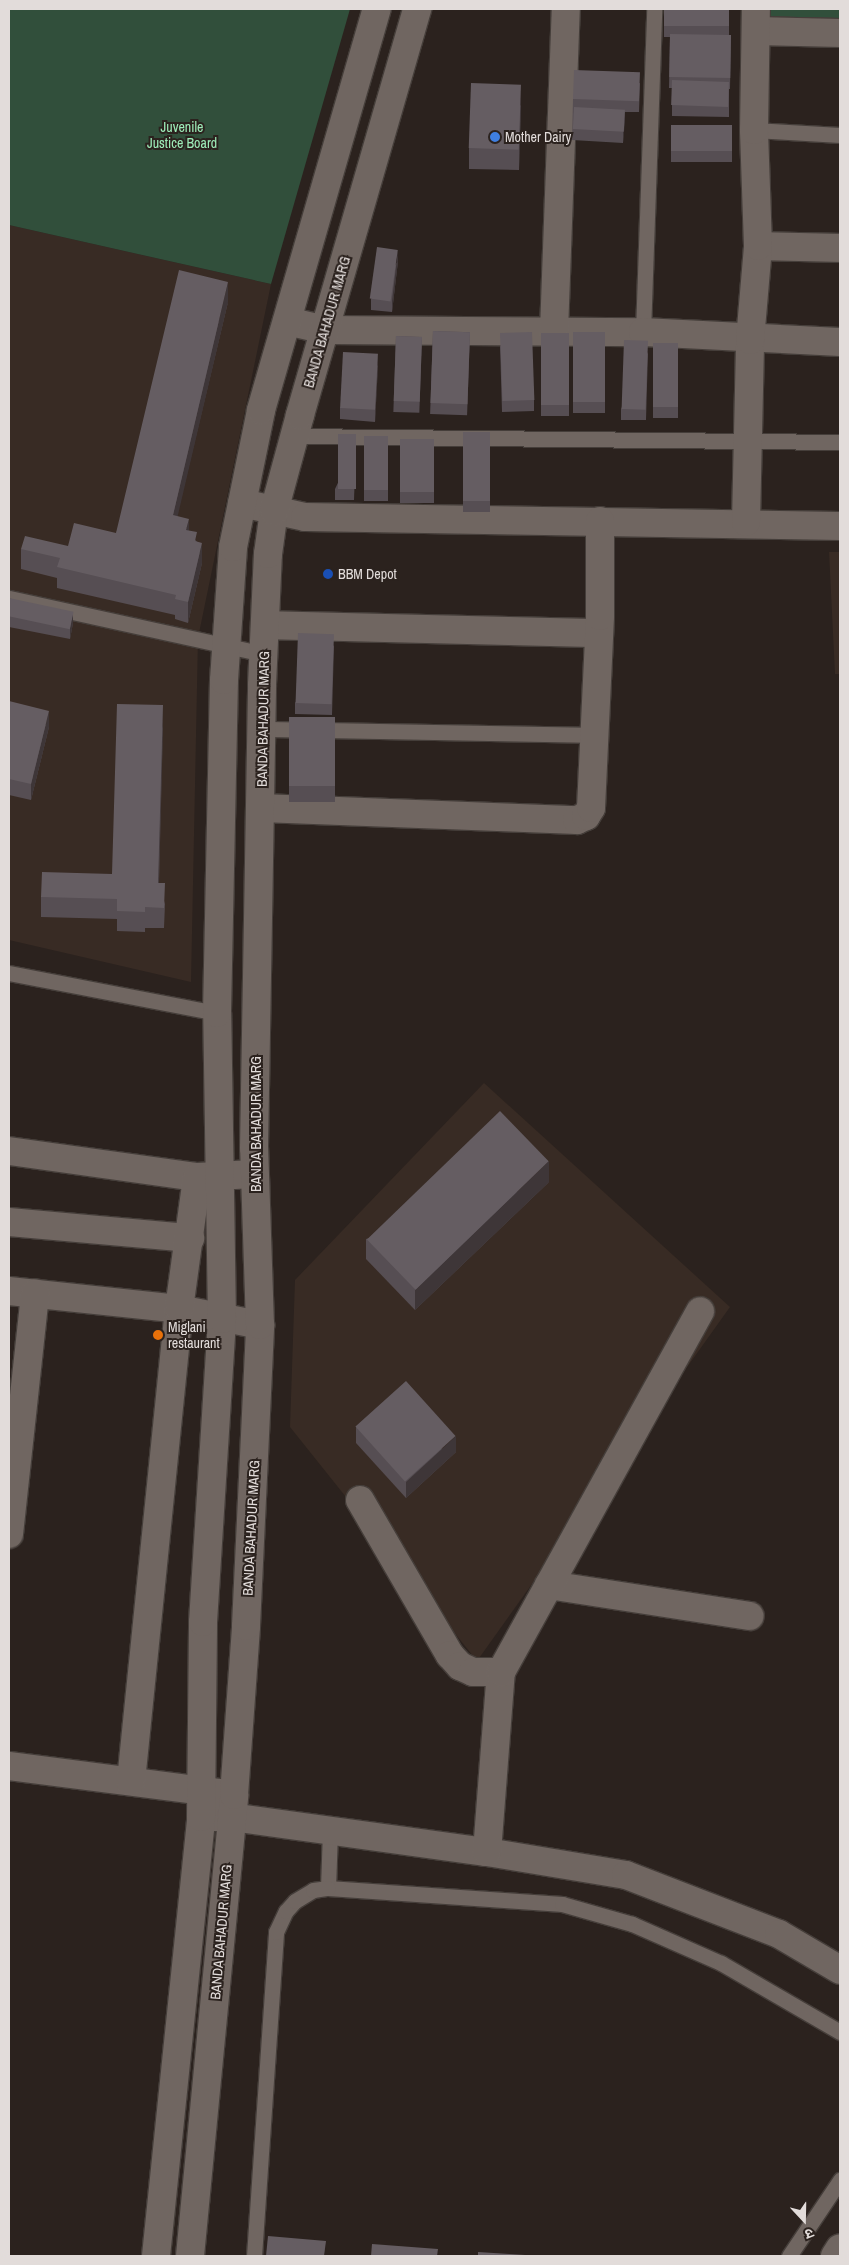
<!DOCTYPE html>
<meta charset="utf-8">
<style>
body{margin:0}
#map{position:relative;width:849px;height:2265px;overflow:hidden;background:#2b221e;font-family:"Archivo Narrow","Noto Sans Devanagari",sans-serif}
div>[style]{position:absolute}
.built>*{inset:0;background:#382b24}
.green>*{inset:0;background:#314f3b}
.roads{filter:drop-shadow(1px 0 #453e3a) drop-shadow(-1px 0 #453e3a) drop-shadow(0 1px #453e3a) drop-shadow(0 -1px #453e3a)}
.service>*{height:15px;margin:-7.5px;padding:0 7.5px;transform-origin:7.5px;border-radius:7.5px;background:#706661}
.minor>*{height:28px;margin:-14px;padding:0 14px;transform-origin:14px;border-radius:14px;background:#706661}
.tertiary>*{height:28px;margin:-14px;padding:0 14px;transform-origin:14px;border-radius:14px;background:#706661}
.wall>*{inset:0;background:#564e53;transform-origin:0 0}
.shaded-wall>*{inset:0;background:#3e3638}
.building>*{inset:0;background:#655d62;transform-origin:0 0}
.dots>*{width:14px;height:14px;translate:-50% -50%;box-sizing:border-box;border:2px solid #2b221e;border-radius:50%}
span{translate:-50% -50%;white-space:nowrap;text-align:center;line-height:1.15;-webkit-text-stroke:4px #2b221e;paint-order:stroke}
.park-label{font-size:14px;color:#9dedb9}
.poi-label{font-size:14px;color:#e2dcda}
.left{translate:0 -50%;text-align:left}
.street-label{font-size:14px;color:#e2dcda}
.frame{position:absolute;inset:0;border:10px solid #e2dcda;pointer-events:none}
.north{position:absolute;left:779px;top:2195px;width:50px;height:50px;-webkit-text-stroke:4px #2b221e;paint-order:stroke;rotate:159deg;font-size:14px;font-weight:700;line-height:20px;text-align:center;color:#e2dcda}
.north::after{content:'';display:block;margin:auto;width:18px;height:22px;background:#e2dcda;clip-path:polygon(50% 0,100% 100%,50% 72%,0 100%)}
</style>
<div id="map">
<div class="built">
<div style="clip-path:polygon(9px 225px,271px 284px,198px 638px,191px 982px,9px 940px)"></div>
<div style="clip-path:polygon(829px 552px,840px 552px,840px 674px,835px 674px)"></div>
<div style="clip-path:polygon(484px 1083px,730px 1307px,477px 1661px,290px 1427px,295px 1280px)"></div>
</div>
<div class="green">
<div style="clip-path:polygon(9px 9px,350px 9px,271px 284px,9px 225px)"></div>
<div style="clip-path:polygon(756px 9px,840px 9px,840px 35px,756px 31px)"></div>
</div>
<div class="roads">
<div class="service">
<div style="left:754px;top:130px;width:86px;rotate:3.3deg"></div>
<div style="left:643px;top:332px;width:323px;rotate:-88deg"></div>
<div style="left:295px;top:436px;width:545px;rotate:0.63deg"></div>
<div style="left:9px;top:598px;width:261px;rotate:12.4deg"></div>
<div style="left:262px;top:729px;width:330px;rotate:1deg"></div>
<div style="left:9px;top:973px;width:212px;rotate:10.9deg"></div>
<div style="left:330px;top:1831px;width:57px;rotate:92deg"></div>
<div style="left:328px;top:1888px;width:235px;rotate:3.9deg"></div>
<div style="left:562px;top:1904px;width:73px;rotate:15.9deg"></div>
<div style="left:632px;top:1924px;width:97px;rotate:23.7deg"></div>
<div style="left:721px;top:1963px;width:138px;rotate:30.1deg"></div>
<div style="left:254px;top:2256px;width:325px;rotate:-86.1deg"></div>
<div style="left:276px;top:1932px;width:23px;rotate:-65deg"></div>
<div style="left:286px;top:1911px;width:13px;rotate:-48deg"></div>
<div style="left:295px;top:1901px;width:21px;rotate:-31deg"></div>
<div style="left:313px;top:1890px;width:15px;rotate:-8deg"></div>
<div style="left:789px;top:2256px;width:92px;rotate:-56.1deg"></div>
</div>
<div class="minor">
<div style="left:756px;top:31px;width:84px;rotate:1.4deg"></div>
<div style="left:758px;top:246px;width:82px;rotate:1.4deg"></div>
<div style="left:287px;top:321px;width:39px;rotate:13deg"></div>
<div style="left:325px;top:330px;width:318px;rotate:0.4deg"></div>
<div style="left:643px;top:332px;width:197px;rotate:2.9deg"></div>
<div style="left:554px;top:331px;width:322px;rotate:-87.9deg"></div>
<div style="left:242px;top:503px;width:65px;rotate:12.5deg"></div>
<div style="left:305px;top:517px;width:535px;rotate:0.96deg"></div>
<div style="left:746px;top:522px;width:182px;rotate:-88.7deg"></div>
<div style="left:750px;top:340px;width:94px;rotate:-85.1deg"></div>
<div style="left:758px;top:246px;width:116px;rotate:-92deg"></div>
<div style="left:754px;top:130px;width:121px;rotate:-89.1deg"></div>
<div style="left:265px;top:625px;width:333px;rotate:1.4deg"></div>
<div style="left:261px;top:808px;width:316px;rotate:2.2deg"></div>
<div style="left:577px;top:820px;width:10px;rotate:-24deg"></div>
<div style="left:586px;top:816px;width:9px;rotate:-58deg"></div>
<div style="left:591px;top:808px;width:192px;rotate:-87.3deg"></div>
<div style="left:600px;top:616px;width:95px;rotate:-90deg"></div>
<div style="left:9px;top:1151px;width:190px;rotate:7.9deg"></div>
<div style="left:197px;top:1177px;width:57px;rotate:-3deg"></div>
<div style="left:9px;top:1222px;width:182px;rotate:5.1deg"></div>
<div style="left:9px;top:1291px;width:171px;rotate:6deg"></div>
<div style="left:179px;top:1309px;width:83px;rotate:11.2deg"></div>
<div style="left:360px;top:1500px;width:179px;rotate:59.9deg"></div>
<div style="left:450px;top:1655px;width:15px;rotate:48deg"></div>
<div style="left:460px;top:1666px;width:14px;rotate:25deg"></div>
<div style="left:473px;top:1672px;width:28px"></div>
<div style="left:9px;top:1534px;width:242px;rotate:-83.8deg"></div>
<div style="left:549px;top:1585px;width:203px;rotate:8.8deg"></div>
<div style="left:9px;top:1766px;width:227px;rotate:7.3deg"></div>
<div style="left:131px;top:1781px;width:474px;rotate:-84.2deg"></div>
<div style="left:179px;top:1309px;width:133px;rotate:-82.2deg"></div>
<div style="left:201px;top:1817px;width:30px"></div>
<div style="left:231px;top:1817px;width:258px;rotate:7.8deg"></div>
<div style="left:487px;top:1852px;width:141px;rotate:9.4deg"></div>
<div style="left:626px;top:1875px;width:164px;rotate:21.1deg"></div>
<div style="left:779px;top:1934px;width:71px;rotate:30.5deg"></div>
<div style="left:487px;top:1852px;width:181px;rotate:-85.6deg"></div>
<div style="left:501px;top:1672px;width:412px;rotate:-61.1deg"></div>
<div style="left:835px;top:2256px;width:9px;rotate:-58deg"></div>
</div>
<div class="tertiary">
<div style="left:156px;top:2256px;width:441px;rotate:-84.1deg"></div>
<div style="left:201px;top:1817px;width:195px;rotate:-89.4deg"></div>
<div style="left:203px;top:1622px;width:304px;rotate:-86.4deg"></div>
<div style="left:222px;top:1319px;width:306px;rotate:-90.9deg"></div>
<div style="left:217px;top:1013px;width:333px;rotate:-88.8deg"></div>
<div style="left:224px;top:680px;width:133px;rotate:-86.1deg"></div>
<div style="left:233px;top:547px;width:140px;rotate:-78.4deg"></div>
<div style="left:261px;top:410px;width:417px;rotate:-73.9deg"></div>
<div style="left:190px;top:2256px;width:463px;rotate:-84.5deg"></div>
<div style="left:234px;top:1795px;width:169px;rotate:-85.9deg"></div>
<div style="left:246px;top:1626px;width:301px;rotate:-87.3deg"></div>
<div style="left:260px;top:1325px;width:177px;rotate:-91.9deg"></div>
<div style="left:254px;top:1148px;width:463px;rotate:-89deg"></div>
<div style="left:262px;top:685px;width:131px;rotate:-87.4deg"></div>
<div style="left:268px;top:554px;width:43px;rotate:-82.1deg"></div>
<div style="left:274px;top:511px;width:99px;rotate:-74.8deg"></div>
<div style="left:300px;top:415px;width:423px;rotate:-73.9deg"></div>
</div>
</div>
<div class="wall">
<div style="clip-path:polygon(664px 9px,729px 9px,729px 35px,731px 35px,730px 89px,729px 89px,729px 117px,672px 116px,672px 88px,669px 88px,670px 37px,664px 37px)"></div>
<div style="clip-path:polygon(640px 83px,639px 112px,625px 112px,623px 143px,572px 140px,573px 99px)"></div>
<div style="clip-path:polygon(521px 105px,519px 170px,469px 169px,469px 148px)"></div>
<div style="left:732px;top:125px;width:37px;height:61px;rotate:90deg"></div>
<div style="clip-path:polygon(398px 261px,392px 312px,371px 310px,371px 299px)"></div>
<div style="clip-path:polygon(228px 302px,177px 516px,197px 542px,202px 563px,188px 623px,175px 619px,175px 615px,57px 588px,57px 578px,21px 569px,21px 549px,68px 546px,116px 533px)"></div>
<div style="left:433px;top:331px;width:37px;height:83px;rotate:2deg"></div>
<div style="left:573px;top:332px;width:32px;height:81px"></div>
<div style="left:541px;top:333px;width:28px;height:83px"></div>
<div style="left:396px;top:336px;width:26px;height:76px;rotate:2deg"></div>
<div style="left:653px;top:343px;width:25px;height:75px"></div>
<div style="clip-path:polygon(500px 345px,534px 400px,534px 411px,502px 412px)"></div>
<div style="clip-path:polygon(648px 352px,646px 420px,621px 420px,621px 409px)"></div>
<div style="clip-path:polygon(378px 365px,375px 422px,340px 419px,340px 408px)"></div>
<div style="left:463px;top:432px;width:27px;height:80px"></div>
<div style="left:364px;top:436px;width:24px;height:65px"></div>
<div style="left:434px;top:439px;width:64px;height:34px;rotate:90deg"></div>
<div style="clip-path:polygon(356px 445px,354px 500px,335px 500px,335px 489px)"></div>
<div style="clip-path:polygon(9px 598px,73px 623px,70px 639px,9px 627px)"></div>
<div style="clip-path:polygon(334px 645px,332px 715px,295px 714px,295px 703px)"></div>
<div style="clip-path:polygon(9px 701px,49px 727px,31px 800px,9px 795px)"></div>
<div style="left:289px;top:717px;width:46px;height:85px"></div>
<div style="clip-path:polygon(163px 726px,159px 883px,165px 904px,164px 928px,145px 928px,145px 932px,117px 931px,117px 919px,41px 917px,41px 897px,112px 874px)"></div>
<div style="clip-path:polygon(549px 1182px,415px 1310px,366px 1259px,366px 1239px)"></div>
<div style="clip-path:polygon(356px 1427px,456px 1452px,406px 1498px,356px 1443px)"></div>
</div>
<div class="shaded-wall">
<div style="clip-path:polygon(521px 85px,521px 105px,519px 170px,519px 150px)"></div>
<div style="clip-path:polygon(625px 110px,625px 121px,623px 143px,623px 132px)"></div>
<div style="clip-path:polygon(398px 250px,398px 261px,392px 312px,392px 301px)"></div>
<div style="clip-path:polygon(228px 282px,228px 302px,173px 536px,173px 515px)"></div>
<div style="clip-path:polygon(378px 354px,378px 365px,375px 422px,375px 411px)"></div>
<div style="clip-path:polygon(189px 519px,189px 540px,186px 530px)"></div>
<div style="clip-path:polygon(202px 543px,202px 563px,188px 623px,188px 602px)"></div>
<div style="clip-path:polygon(73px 612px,73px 623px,70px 639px,70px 628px)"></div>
<div style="clip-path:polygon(163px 705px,163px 726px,158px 904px,158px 883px)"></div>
<div style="clip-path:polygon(49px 711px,49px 727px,31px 800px,31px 784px)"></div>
<div style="clip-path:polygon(549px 1161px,549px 1182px,415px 1310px,415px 1290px)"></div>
<div style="clip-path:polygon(456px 1436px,456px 1452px,406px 1498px,406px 1482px)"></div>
</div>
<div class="building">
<div style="left:664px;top:9px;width:65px;height:17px"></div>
<div style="left:670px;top:34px;width:61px;height:43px;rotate:1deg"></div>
<div style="left:574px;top:70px;width:66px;height:29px;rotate:2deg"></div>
<div style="left:672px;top:80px;width:57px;height:25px;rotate:2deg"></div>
<div style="left:471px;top:83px;width:50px;height:65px;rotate:2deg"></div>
<div style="left:574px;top:107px;width:51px;height:22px;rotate:3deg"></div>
<div style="left:732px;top:125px;width:26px;height:61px;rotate:90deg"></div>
<div style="left:377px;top:247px;width:21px;height:52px;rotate:8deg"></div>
<div style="clip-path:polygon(179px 270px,228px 282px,173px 515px,189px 519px,186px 530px,197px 532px,195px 541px,202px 543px,188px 602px,175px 599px,176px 595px,57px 567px,60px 558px,21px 549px,25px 536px,68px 546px,74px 523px,116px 533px)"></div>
<div style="left:433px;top:331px;width:37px;height:72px;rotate:2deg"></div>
<div style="left:532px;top:332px;width:68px;height:32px;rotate:88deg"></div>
<div style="left:573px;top:332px;width:32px;height:70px"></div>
<div style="left:541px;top:333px;width:28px;height:72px"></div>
<div style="left:396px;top:336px;width:26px;height:65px;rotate:2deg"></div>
<div style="left:624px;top:340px;width:24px;height:69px;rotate:2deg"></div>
<div style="left:653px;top:343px;width:25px;height:64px"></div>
<div style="left:343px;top:352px;width:35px;height:56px;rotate:3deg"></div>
<div style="left:463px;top:432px;width:27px;height:69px"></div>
<div style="left:338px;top:434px;width:18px;height:55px"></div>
<div style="left:364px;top:436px;width:24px;height:54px"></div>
<div style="left:434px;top:439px;width:53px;height:34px;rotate:90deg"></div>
<div style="left:9px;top:598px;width:66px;height:18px;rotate:12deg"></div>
<div style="left:298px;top:633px;width:36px;height:70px;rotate:2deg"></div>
<div style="clip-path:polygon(9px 701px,49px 711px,31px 784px,9px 779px)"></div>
<div style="clip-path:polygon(117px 704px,163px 705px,158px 883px,165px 883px,164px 908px,145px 907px,145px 912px,117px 911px,117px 899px,41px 897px,42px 872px,112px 874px)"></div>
<div style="left:289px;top:717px;width:46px;height:69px"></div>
<div style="left:500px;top:1111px;width:70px;height:185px;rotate:46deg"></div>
<div style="left:406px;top:1381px;width:74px;height:68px;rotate:48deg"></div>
<div style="clip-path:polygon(268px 2236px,326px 2241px,324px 2256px,266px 2256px)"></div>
<div style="clip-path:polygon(372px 2244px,438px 2249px,437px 2256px,371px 2256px)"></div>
<div style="clip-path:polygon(478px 2252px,541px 2256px,478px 2256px)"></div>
</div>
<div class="dots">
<div style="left:495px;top:137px;background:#3f7fe0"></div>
<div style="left:328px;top:574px;background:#1a4fb4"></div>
<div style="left:158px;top:1335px;background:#e8710a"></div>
</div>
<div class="park-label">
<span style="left:182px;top:135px">Juvenile<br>Justice Board</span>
</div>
<div class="poi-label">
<span class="left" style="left:505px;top:137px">Mother Dairy</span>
<span class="left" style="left:338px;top:574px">BBM Depot</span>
<span class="left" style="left:168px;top:1335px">Miglani<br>restaurant</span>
</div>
<div class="street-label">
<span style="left:327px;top:322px;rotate:-74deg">BANDA BAHADUR MARG</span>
<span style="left:263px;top:719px;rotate:-89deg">BANDA BAHADUR MARG</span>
<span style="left:256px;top:1124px;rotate:-90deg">BANDA BAHADUR MARG</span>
<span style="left:251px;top:1528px;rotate:-87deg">BANDA BAHADUR MARG</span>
<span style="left:221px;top:1932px;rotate:-85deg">BANDA BAHADUR MARG</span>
</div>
<div class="frame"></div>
<div class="north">उ</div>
</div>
